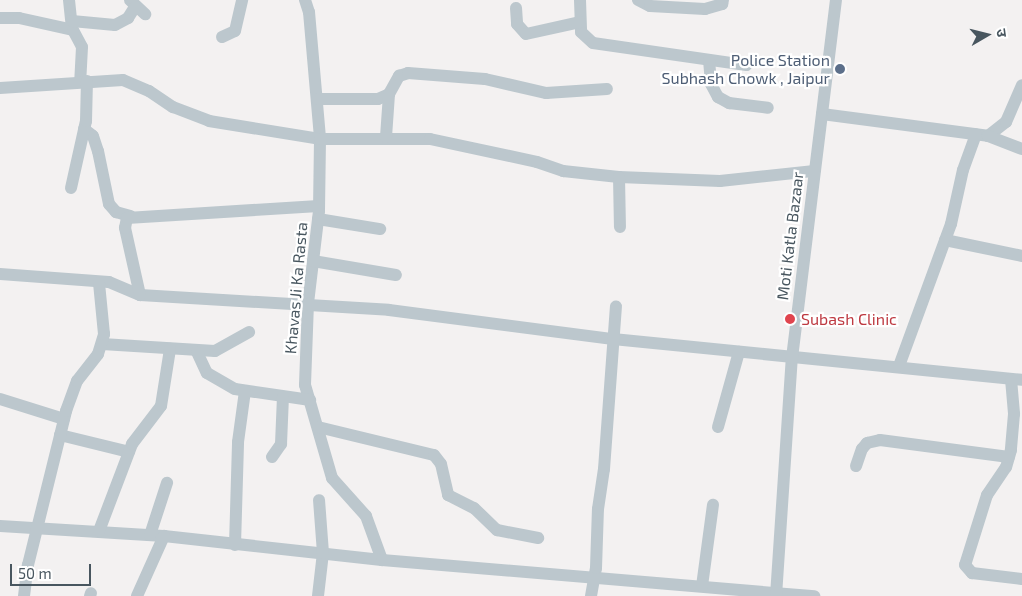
<!DOCTYPE html>
<meta charset="utf-8">
<style>
body{margin:0}
#map{position:relative;width:1022px;height:596px;overflow:hidden;background:#f3f1f1;font-family:"Exo 2","Noto Sans Devanagari",sans-serif}
div>[style]{position:absolute}
.minor>*{height:12px;margin:-6px;padding:0 6px;transform-origin:6px;border-radius:6px;background:#bcc7cd}
.dots>*{width:14px;height:14px;translate:-50% -50%;box-sizing:border-box;border:2px solid #fff;border-radius:50%}
span{translate:-50% -50%;white-space:nowrap;text-align:center;line-height:1.15;-webkit-text-stroke:4.5px #fff;paint-order:stroke}
.service-label{font-size:16px;color:#4e5e75}
.right{translate:-100% -50%;text-align:right}
.street-label{font-size:16px;color:#48565f}
.health-label{font-size:16px;color:#be3a42}
.left{translate:0 -50%;text-align:left}
.north{position:absolute;left:962px;top:10px;width:50px;height:50px;-webkit-text-stroke:4px #fff;paint-order:stroke;rotate:82deg;font-size:14px;font-weight:700;line-height:20px;text-align:center;color:#48565f}
.north::after{content:'';display:block;margin:auto;width:18px;height:22px;background:#48565f;clip-path:polygon(50% 0,100% 100%,50% 72%,0 100%)}
.scale{position:absolute;left:10px;top:564px;width:81px;height:22px;box-sizing:border-box;border:2px solid #48565f;border-top:0;padding-left:6px;font-size:15px;line-height:18px;white-space:nowrap;color:#48565f;-webkit-text-stroke:4px #fff;paint-order:stroke}
</style>
<div id="map">
<div class="minor">
<div style="left:69px;top:0;width:27px;rotate:84deg"></div>
<div style="left:130px;top:0;width:21px;rotate:43deg"></div>
<div style="left:305px;top:0;width:13px;rotate:72deg"></div>
<div style="left:309px;top:12px;width:127px;rotate:85deg"></div>
<div style="left:320px;top:139px;width:72px;rotate:90.8deg"></div>
<div style="left:319px;top:211px;width:93px;rotate:96.8deg"></div>
<div style="left:308px;top:303px;width:82px;rotate:92.1deg"></div>
<div style="left:305px;top:385px;width:97px;rotate:73.8deg"></div>
<div style="left:332px;top:478px;width:51px;rotate:48.2deg"></div>
<div style="left:366px;top:516px;width:47px;rotate:70deg"></div>
<div style="left:580px;top:0;width:32px;rotate:88deg"></div>
<div style="left:581px;top:32px;width:16px;rotate:43deg"></div>
<div style="left:593px;top:43px;width:155px;rotate:8.2deg"></div>
<div style="left:638px;top:0;width:13px;rotate:27deg"></div>
<div style="left:650px;top:6px;width:55px;rotate:3.1deg"></div>
<div style="left:705px;top:9px;width:18px;rotate:-16deg"></div>
<div style="left:722px;top:4px;width:4px;rotate:-76deg"></div>
<div style="left:516px;top:8px;width:16px;rotate:86deg"></div>
<div style="left:517px;top:24px;width:13px;rotate:48deg"></div>
<div style="left:526px;top:34px;width:55px;rotate:-12.5deg"></div>
<div style="left:0;top:18px;width:19px"></div>
<div style="left:19px;top:18px;width:55px;rotate:12.5deg"></div>
<div style="left:73px;top:30px;width:19px;rotate:62deg"></div>
<div style="left:82px;top:47px;width:35px;rotate:93deg"></div>
<div style="left:72px;top:21px;width:43px;rotate:5.3deg"></div>
<div style="left:115px;top:25px;width:15px;rotate:-28deg"></div>
<div style="left:128px;top:18px;width:13px;rotate:-58deg"></div>
<div style="left:222px;top:37px;width:14px;rotate:-25deg"></div>
<div style="left:235px;top:31px;width:32px;rotate:-77deg"></div>
<div style="left:709px;top:60px;width:24px;rotate:85deg"></div>
<div style="left:711px;top:84px;width:15px;rotate:62deg"></div>
<div style="left:718px;top:97px;width:13px;rotate:29deg"></div>
<div style="left:729px;top:103px;width:39px;rotate:7deg"></div>
<div style="left:0;top:88px;width:123px;rotate:-3.7deg"></div>
<div style="left:123px;top:80px;width:28px;rotate:23deg"></div>
<div style="left:149px;top:91px;width:29px;rotate:34deg"></div>
<div style="left:173px;top:107px;width:39px;rotate:21deg"></div>
<div style="left:209px;top:121px;width:112px;rotate:9.2deg"></div>
<div style="left:320px;top:139px;width:110px"></div>
<div style="left:430px;top:139px;width:109px;rotate:12.1deg"></div>
<div style="left:537px;top:162px;width:28px;rotate:19deg"></div>
<div style="left:563px;top:171px;width:56px;rotate:6.1deg"></div>
<div style="left:619px;top:177px;width:101px;rotate:2.3deg"></div>
<div style="left:720px;top:181px;width:95px;rotate:-6.1deg"></div>
<div style="left:317px;top:99px;width:61px"></div>
<div style="left:378px;top:99px;width:12px;rotate:-24deg"></div>
<div style="left:389px;top:94px;width:21px;rotate:-61deg"></div>
<div style="left:399px;top:76px;width:9px;rotate:-18deg"></div>
<div style="left:408px;top:73px;width:77px;rotate:4.5deg"></div>
<div style="left:485px;top:79px;width:63px;rotate:12.9deg"></div>
<div style="left:546px;top:93px;width:61px;rotate:-3.8deg"></div>
<div style="left:822px;top:114px;width:167px;rotate:7.5deg"></div>
<div style="left:988px;top:136px;width:23px;rotate:-38deg"></div>
<div style="left:1006px;top:122px;width:40px;rotate:-66.6deg"></div>
<div style="left:84px;top:129px;width:11px;rotate:38deg"></div>
<div style="left:93px;top:136px;width:16px;rotate:72deg"></div>
<div style="left:98px;top:151px;width:54px;rotate:78.3deg"></div>
<div style="left:109px;top:204px;width:11px;rotate:49deg"></div>
<div style="left:116px;top:212px;width:15px;rotate:16deg"></div>
<div style="left:988px;top:136px;width:36px;rotate:21deg"></div>
<div style="left:386px;top:137px;width:43px;rotate:-86deg"></div>
<div style="left:619px;top:177px;width:50px;rotate:88.9deg"></div>
<div style="left:71px;top:188px;width:69px;rotate:-77.4deg"></div>
<div style="left:86px;top:121px;width:40px;rotate:-88.6deg"></div>
<div style="left:318px;top:219px;width:63px;rotate:9.2deg"></div>
<div style="left:945px;top:240px;width:79px;rotate:11.7deg"></div>
<div style="left:313px;top:261px;width:84px;rotate:9.6deg"></div>
<div style="left:0;top:274px;width:109px;rotate:4.2deg"></div>
<div style="left:109px;top:282px;width:34px;rotate:23deg"></div>
<div style="left:140px;top:295px;width:249px;rotate:3.4deg"></div>
<div style="left:389px;top:310px;width:226px;rotate:7.4deg"></div>
<div style="left:613px;top:339px;width:411px;rotate:5.7deg"></div>
<div style="left:140px;top:295px;width:69px;rotate:-102.6deg"></div>
<div style="left:125px;top:228px;width:10px;rotate:-79deg"></div>
<div style="left:127px;top:218px;width:192px;rotate:-3.6deg"></div>
<div style="left:102px;top:344px;width:113px;rotate:3.5deg"></div>
<div style="left:215px;top:351px;width:39px;rotate:-29deg"></div>
<div style="left:197px;top:352px;width:23px;rotate:65deg"></div>
<div style="left:207px;top:373px;width:32px;rotate:30deg"></div>
<div style="left:235px;top:389px;width:76px;rotate:8.3deg"></div>
<div style="left:899px;top:366px;width:151px;rotate:-69.9deg"></div>
<div style="left:951px;top:224px;width:55px;rotate:-77.5deg"></div>
<div style="left:963px;top:170px;width:38px;rotate:-70deg"></div>
<div style="left:1011px;top:379px;width:35px;rotate:85deg"></div>
<div style="left:1014px;top:414px;width:36px;rotate:95deg"></div>
<div style="left:1011px;top:450px;width:18px;rotate:106deg"></div>
<div style="left:1006px;top:467px;width:34px;rotate:124deg"></div>
<div style="left:987px;top:495px;width:73px;rotate:107.4deg"></div>
<div style="left:965px;top:565px;width:11px;rotate:49deg"></div>
<div style="left:972px;top:573px;width:50px;rotate:6.8deg"></div>
<div style="left:0;top:399px;width:67px;rotate:17.4deg"></div>
<div style="left:318px;top:427px;width:119px;rotate:13.6deg"></div>
<div style="left:434px;top:455px;width:11px;rotate:52deg"></div>
<div style="left:441px;top:464px;width:32px;rotate:77deg"></div>
<div style="left:448px;top:495px;width:29px;rotate:27deg"></div>
<div style="left:474px;top:508px;width:32px;rotate:44deg"></div>
<div style="left:497px;top:530px;width:42px;rotate:11deg"></div>
<div style="left:718px;top:427px;width:78px;rotate:-74.4deg"></div>
<div style="left:60px;top:435px;width:71px;rotate:13.8deg"></div>
<div style="left:272px;top:457px;width:16px;rotate:-55deg"></div>
<div style="left:281px;top:444px;width:47px;rotate:-87.6deg"></div>
<div style="left:856px;top:466px;width:18px;rotate:-71deg"></div>
<div style="left:862px;top:449px;width:8px;rotate:-50deg"></div>
<div style="left:867px;top:443px;width:13px;rotate:-13deg"></div>
<div style="left:880px;top:440px;width:130px;rotate:7.5deg"></div>
<div style="left:0;top:526px;width:164px;rotate:3.5deg"></div>
<div style="left:164px;top:536px;width:219px;rotate:6.3deg"></div>
<div style="left:382px;top:560px;width:434px;rotate:4.8deg"></div>
<div style="left:99px;top:531px;width:93px;rotate:-69.2deg"></div>
<div style="left:132px;top:444px;width:48px;rotate:-52.7deg"></div>
<div style="left:161px;top:406px;width:58px;rotate:-81deg"></div>
<div style="left:150px;top:535px;width:55px;rotate:-71.9deg"></div>
<div style="left:235px;top:545px;width:103px;rotate:-88.3deg"></div>
<div style="left:238px;top:442px;width:51px;rotate:-82.2deg"></div>
<div style="left:702px;top:586px;width:82px;rotate:-82.3deg"></div>
<div style="left:24px;top:596px;width:31px;rotate:-83deg"></div>
<div style="left:28px;top:565px;width:159px;rotate:-76.1deg"></div>
<div style="left:66px;top:411px;width:32px;rotate:-70deg"></div>
<div style="left:77px;top:381px;width:34px;rotate:-52deg"></div>
<div style="left:98px;top:354px;width:21px;rotate:-73deg"></div>
<div style="left:104px;top:334px;width:51px;rotate:-95.6deg"></div>
<div style="left:90px;top:596px;width:3px;rotate:-72deg"></div>
<div style="left:137px;top:596px;width:66px;rotate:-65.8deg"></div>
<div style="left:318px;top:596px;width:43px;rotate:-83.4deg"></div>
<div style="left:323px;top:553px;width:53px;rotate:-94.3deg"></div>
<div style="left:591px;top:596px;width:28px;rotate:-80deg"></div>
<div style="left:596px;top:568px;width:59px;rotate:-88.1deg"></div>
<div style="left:598px;top:509px;width:40px;rotate:-81.5deg"></div>
<div style="left:604px;top:469px;width:163px;rotate:-85.8deg"></div>
<div style="left:776px;top:596px;width:239px;rotate:-86.2deg"></div>
<div style="left:792px;top:358px;width:361px;rotate:-83deg"></div>
</div>
<div class="dots">
<div style="left:840px;top:69px;background:#5c6f8a"></div>
<div style="left:790px;top:319px;background:#e0444e"></div>
</div>
<div class="service-label">
<span class="right" style="left:830px;top:69px">Police Station<br>Subhash Chowk , Jaipur</span>
</div>
<div class="street-label">
<span style="left:790px;top:236px;rotate:-83deg">Moti Katla Bazaar</span>
<span style="left:296px;top:288px;rotate:-85deg">Khavas Ji Ka Rasta</span>
</div>
<div class="health-label">
<span class="left" style="left:801px;top:319px">Subash Clinic</span>
</div>
<div class="north">उ</div>
<div class="scale">50 m</div>
</div>
